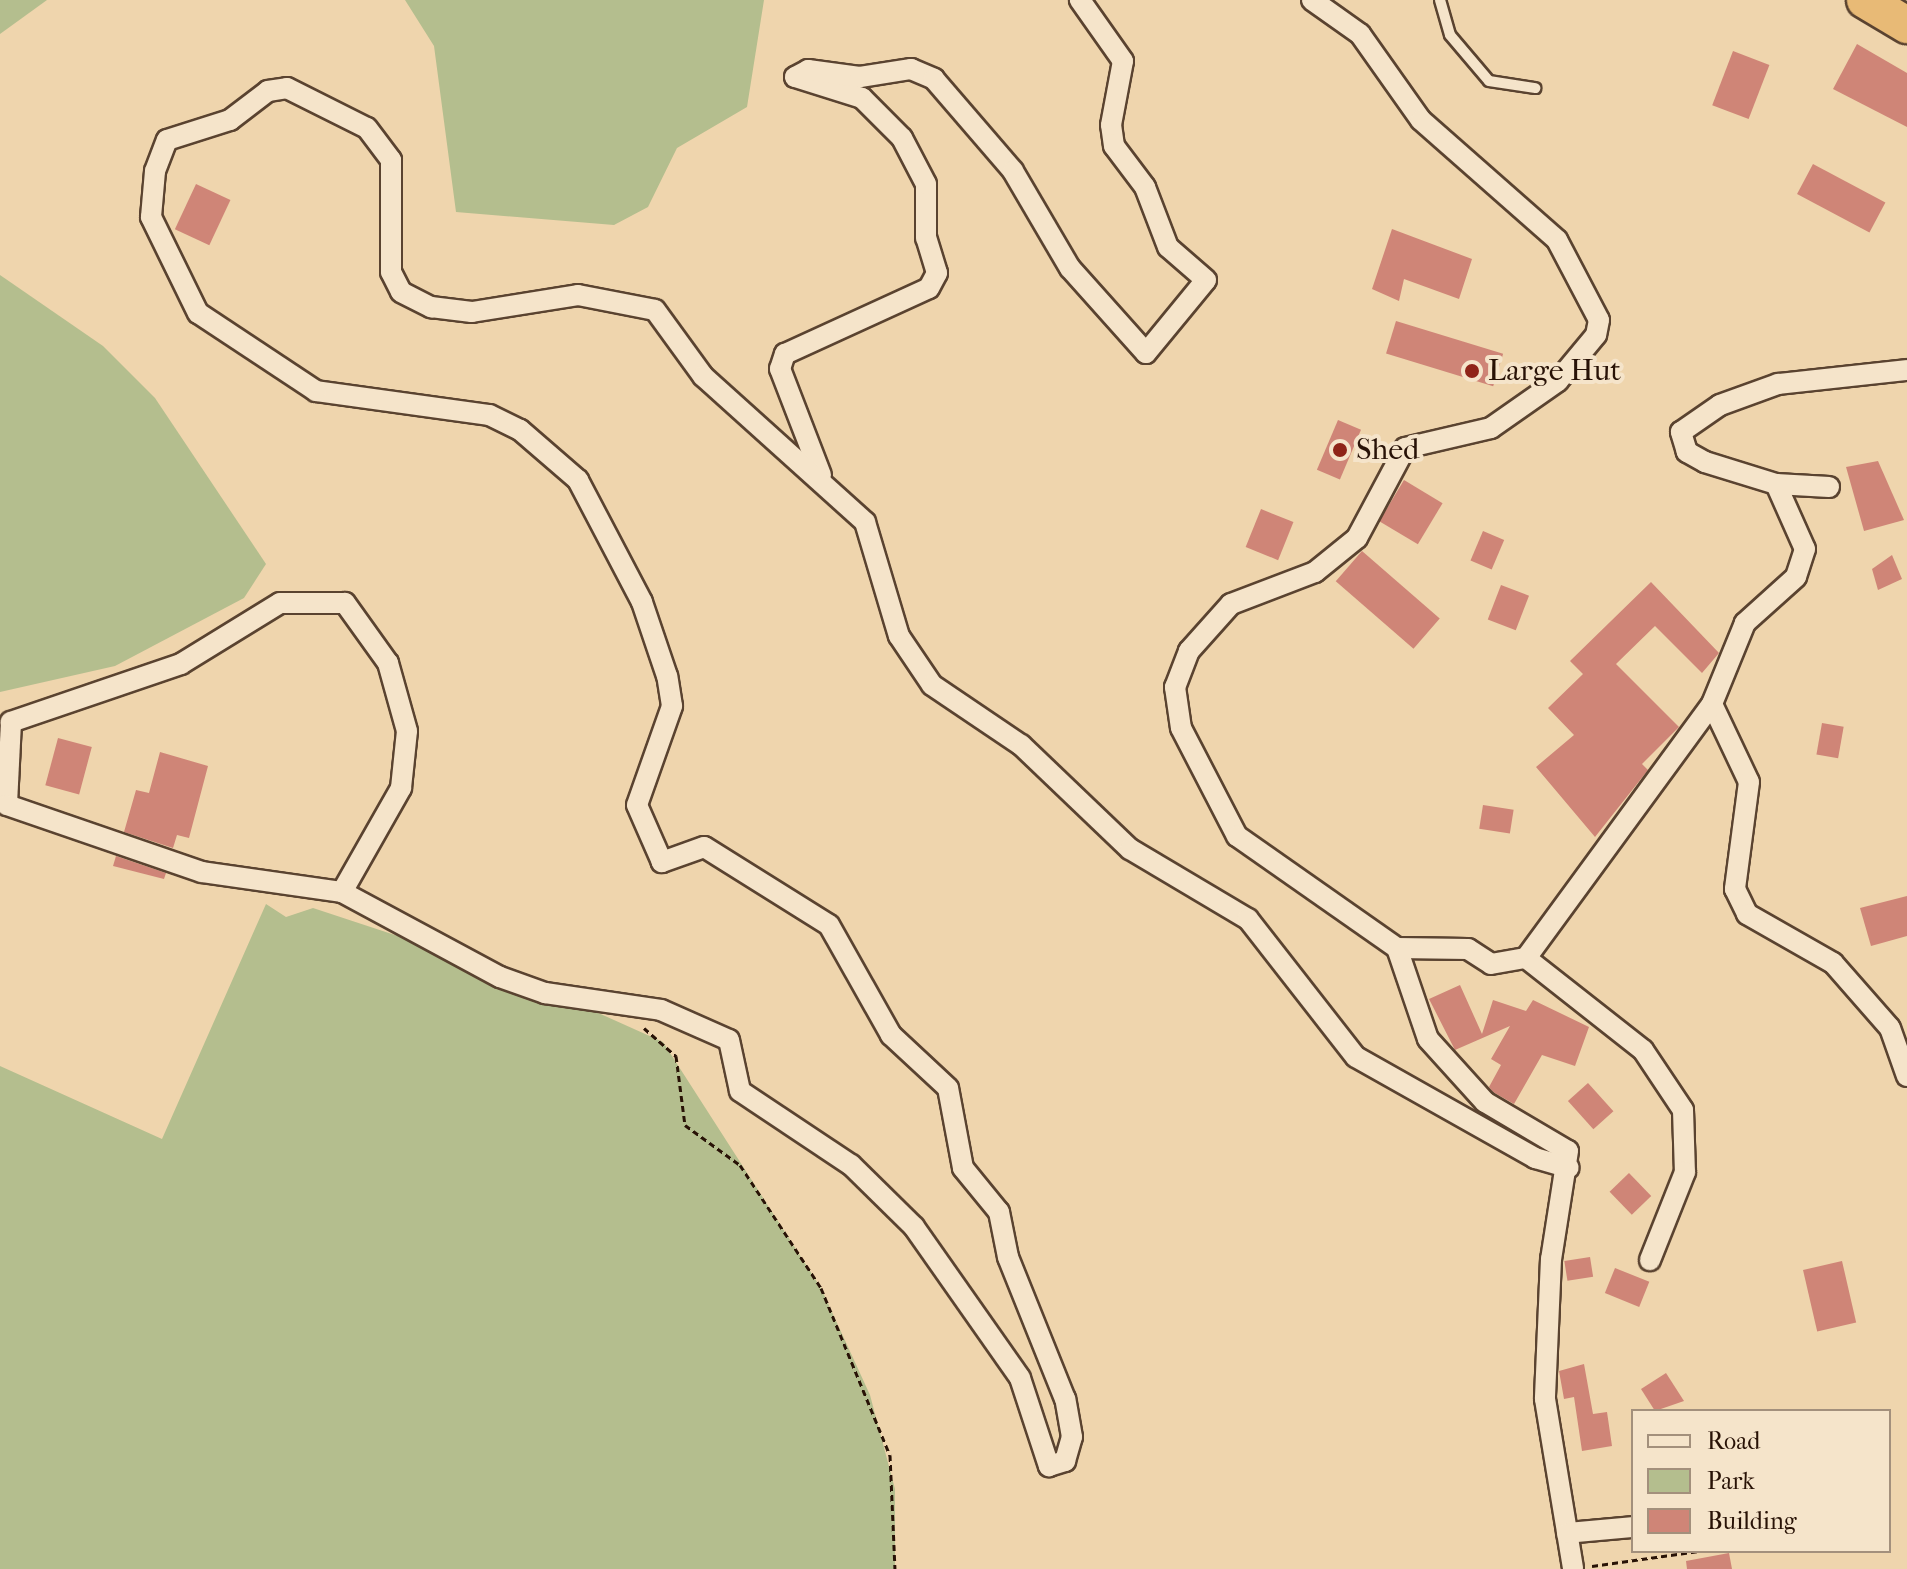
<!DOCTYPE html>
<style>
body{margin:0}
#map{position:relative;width:1907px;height:1569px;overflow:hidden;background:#efd5ad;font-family:"IM FELL French Canon",serif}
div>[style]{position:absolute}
.green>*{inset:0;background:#b4be8e}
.building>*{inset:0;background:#cf8577;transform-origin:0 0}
.path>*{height:3px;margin-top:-1.5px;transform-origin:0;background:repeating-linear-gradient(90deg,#281206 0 6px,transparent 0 10px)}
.roads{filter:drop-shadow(2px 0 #5a4330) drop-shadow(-2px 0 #5a4330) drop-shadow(0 2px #5a4330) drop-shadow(0 -2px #5a4330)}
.lane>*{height:10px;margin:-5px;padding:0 5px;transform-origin:5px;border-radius:5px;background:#f5e4ca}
.street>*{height:20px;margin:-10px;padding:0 10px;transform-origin:10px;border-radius:10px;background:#f5e4ca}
.highway>*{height:36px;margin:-18px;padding:0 18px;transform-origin:18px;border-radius:18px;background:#e8ba76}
.dots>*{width:22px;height:22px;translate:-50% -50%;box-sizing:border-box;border:4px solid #f5e4ca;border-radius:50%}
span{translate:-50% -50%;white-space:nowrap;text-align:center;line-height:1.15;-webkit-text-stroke:8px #f5e4ca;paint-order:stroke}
.poi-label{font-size:30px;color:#281206}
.left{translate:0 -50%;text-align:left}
.legend{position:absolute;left:1631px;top:1409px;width:260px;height:144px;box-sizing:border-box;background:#f5e4ca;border:2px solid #a3907c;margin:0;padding:10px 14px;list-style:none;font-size:24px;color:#281206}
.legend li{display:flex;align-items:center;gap:16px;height:40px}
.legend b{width:40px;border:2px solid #a3907c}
</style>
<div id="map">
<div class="green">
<div style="clip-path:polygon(0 0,47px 0,0 34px)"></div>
<div style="clip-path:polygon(405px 0,764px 0,747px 107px,677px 148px,648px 207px,614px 225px,456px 212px,434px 46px)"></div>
<div style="clip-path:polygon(0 275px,103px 346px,155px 398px,266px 564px,244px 598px,115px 666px,0 692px)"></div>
<div style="clip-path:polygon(266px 904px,286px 917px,313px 908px,507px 972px,663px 1042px,821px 1288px,870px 1395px,895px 1489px,895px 1569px,0 1569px,0 1066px,162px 1139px)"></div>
</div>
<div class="building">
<div style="clip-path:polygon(1857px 44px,1907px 73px,1907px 127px,1833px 89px)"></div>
<div style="left:1733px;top:51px;width:39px;height:58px;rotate:21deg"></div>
<div style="left:1813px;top:164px;width:82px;height:34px;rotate:28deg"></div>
<div style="left:196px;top:184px;width:38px;height:50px;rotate:25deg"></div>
<div style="clip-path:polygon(1392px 229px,1472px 259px,1459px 299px,1404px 279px,1399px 301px,1372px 289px)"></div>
<div style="left:1396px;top:321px;width:112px;height:34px;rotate:17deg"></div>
<div style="left:1338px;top:420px;width:25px;height:54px;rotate:23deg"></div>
<div style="clip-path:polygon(1878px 461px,1904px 520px,1864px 531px,1846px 467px)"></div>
<div style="left:1404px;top:480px;width:45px;height:48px;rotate:31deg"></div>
<div style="left:1261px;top:509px;width:35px;height:41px;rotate:22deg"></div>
<div style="left:1483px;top:531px;width:23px;height:32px;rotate:23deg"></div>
<div style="left:1362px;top:551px;width:103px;height:40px;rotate:41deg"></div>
<div style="clip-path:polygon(1892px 555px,1902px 579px,1878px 590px,1872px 569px)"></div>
<div style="clip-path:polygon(1651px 582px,1719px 653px,1702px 673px,1655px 626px,1616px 664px,1679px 727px,1642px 764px,1648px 770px,1595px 837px,1536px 767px,1574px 735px,1548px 708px,1583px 674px,1570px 661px)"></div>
<div style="left:1501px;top:585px;width:30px;height:37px;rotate:21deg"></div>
<div style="left:1822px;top:723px;width:22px;height:32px;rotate:10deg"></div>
<div style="left:58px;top:738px;width:35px;height:49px;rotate:15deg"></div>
<div style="clip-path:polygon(160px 752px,208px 766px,189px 838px,177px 835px,173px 848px,124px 832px,136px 790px,149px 793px)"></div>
<div style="left:1483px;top:805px;width:31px;height:24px;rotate:9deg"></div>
<div style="clip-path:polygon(116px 856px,166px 873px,164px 879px,113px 866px)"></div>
<div style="clip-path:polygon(1907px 896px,1907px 936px,1871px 946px,1860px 908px)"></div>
<div style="clip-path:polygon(1460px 985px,1482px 1034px,1493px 1000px,1526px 1011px,1533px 1000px,1589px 1027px,1575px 1066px,1542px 1055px,1514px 1104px,1493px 1092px,1489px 1087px,1501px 1065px,1491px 1059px,1510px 1026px,1455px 1050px,1429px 999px)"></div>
<div style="left:1588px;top:1083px;width:38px;height:27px;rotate:48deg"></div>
<div style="left:1629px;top:1173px;width:32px;height:27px;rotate:46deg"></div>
<div style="left:1590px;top:1257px;width:20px;height:26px;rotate:81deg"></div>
<div style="left:1842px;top:1261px;width:63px;height:40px;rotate:77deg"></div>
<div style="left:1615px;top:1268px;width:37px;height:27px;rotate:22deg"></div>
<div style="clip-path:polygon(1584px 1364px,1593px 1414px,1607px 1412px,1612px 1446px,1582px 1451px,1574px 1397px,1564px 1399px,1559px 1371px)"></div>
<div style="clip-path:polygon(1666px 1373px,1684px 1401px,1655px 1411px,1641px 1389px)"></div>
<div style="clip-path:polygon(1729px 1553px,1732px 1569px,1687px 1569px,1686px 1561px)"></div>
</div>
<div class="path">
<div style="left:644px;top:1028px;width:43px;rotate:41.2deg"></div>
<div style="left:676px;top:1056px;width:70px;rotate:82.6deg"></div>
<div style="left:685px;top:1125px;width:68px;rotate:36deg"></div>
<div style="left:740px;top:1165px;width:147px;rotate:56.6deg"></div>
<div style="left:821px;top:1288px;width:181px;rotate:67.6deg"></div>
<div style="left:890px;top:1455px;width:114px;rotate:87.5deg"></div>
<div style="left:1592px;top:1566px;width:108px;rotate:-8deg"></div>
</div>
<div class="roads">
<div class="lane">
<div style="left:1440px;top:0;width:36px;rotate:74deg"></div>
<div style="left:1450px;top:35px;width:60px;rotate:49.7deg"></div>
<div style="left:1489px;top:81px;width:47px;rotate:8.7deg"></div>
</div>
<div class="street">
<div style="left:1312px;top:0;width:59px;rotate:35.3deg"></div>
<div style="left:1360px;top:34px;width:105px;rotate:54.7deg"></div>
<div style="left:1421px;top:120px;width:181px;rotate:41.4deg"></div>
<div style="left:1557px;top:240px;width:90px;rotate:62.3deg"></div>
<div style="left:1599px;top:320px;width:15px;rotate:101deg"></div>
<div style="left:1596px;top:335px;width:60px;rotate:129.6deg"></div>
<div style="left:1558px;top:381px;width:82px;rotate:145deg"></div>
<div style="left:1491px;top:428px;width:88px;rotate:166.9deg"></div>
<div style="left:1405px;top:448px;width:102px;rotate:118.1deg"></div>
<div style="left:1357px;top:538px;width:54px;rotate:141deg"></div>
<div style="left:1315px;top:572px;width:90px;rotate:159.1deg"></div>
<div style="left:1231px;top:604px;width:63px;rotate:131.8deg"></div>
<div style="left:1189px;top:651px;width:39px;rotate:111deg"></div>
<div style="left:1175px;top:687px;width:41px;rotate:81.7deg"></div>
<div style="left:1181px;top:728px;width:122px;rotate:62.6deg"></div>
<div style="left:1237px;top:836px;width:195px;rotate:35deg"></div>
<div style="left:1397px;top:948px;width:96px;rotate:71.2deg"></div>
<div style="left:1428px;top:1039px;width:85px;rotate:47.9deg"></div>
<div style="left:1485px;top:1102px;width:96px;rotate:30.6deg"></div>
<div style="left:1568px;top:1151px;width:109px;rotate:98.9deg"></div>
<div style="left:1551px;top:1259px;width:140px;rotate:92.5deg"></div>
<div style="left:1545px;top:1399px;width:172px;rotate:80.6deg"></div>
<div style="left:821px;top:475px;width:114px;rotate:-111.1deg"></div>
<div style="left:780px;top:369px;width:16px;rotate:-72deg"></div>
<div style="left:785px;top:354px;width:158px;rotate:-24.6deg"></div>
<div style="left:929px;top:288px;width:17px;rotate:-62deg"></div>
<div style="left:937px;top:273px;width:37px;rotate:-107deg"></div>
<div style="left:926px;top:238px;width:54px;rotate:-90deg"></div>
<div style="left:926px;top:184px;width:52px;rotate:-117.6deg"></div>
<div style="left:902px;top:138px;width:57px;rotate:-135deg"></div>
<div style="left:862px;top:98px;width:70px;rotate:-162.6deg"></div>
<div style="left:795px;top:77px;width:15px;rotate:-28deg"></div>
<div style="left:808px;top:70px;width:52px;rotate:7.7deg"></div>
<div style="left:860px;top:77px;width:52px;rotate:-8.9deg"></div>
<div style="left:911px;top:69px;width:25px;rotate:23deg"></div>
<div style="left:934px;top:79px;width:121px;rotate:49.3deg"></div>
<div style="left:1013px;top:171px;width:113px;rotate:59.6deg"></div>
<div style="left:1070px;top:268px;width:114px;rotate:48.2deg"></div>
<div style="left:1146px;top:353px;width:94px;rotate:-50.6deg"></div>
<div style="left:1206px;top:280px;width:50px;rotate:-139deg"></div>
<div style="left:1168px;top:247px;width:64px;rotate:-111deg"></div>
<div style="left:1145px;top:187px;width:51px;rotate:-127.1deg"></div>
<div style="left:1114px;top:146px;width:21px;rotate:-98deg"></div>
<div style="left:1111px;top:125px;width:65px;rotate:-79.4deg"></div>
<div style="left:1123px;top:61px;width:75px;rotate:-125.2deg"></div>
<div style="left:1776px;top:484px;width:74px;rotate:-162.8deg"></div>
<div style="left:1705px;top:462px;width:21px;rotate:-151deg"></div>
<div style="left:1687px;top:452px;width:21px;rotate:-107deg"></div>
<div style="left:1681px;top:432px;width:47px;rotate:-34.7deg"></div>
<div style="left:1720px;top:405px;width:62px;rotate:-19.9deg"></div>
<div style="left:1778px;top:384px;width:130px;rotate:-6.2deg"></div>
<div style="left:1829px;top:487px;width:53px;rotate:-176.8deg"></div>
<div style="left:1776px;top:484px;width:71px;rotate:66deg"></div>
<div style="left:1805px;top:549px;width:29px;rotate:108deg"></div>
<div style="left:1796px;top:577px;width:69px;rotate:138deg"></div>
<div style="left:1745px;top:623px;width:87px;rotate:112.2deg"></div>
<div style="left:1712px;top:704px;width:86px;rotate:64.6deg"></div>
<div style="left:1749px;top:782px;width:108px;rotate:97.5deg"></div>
<div style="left:1735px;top:889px;width:28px;rotate:64deg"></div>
<div style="left:1747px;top:914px;width:99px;rotate:29.7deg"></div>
<div style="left:1833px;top:963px;width:86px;rotate:48.8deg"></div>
<div style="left:1890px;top:1028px;width:51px;rotate:70.5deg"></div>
<div style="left:342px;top:892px;width:120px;rotate:-60.4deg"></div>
<div style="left:401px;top:788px;width:57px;rotate:-84deg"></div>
<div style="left:407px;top:731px;width:71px;rotate:-105.6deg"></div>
<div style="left:388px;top:663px;width:74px;rotate:-125.6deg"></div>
<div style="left:345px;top:603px;width:65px;rotate:180deg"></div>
<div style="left:280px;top:603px;width:116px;rotate:148.4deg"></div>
<div style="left:181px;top:664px;width:180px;rotate:161.2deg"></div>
<div style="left:11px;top:722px;width:83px;rotate:92.8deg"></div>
<div style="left:7px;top:805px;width:206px;rotate:19deg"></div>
<div style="left:202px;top:872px;width:141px;rotate:8.1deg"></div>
<div style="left:342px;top:892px;width:179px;rotate:28.3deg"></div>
<div style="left:500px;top:977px;width:48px;rotate:19.6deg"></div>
<div style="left:545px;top:993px;width:117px;rotate:8.3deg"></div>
<div style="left:661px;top:1010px;width:74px;rotate:23.8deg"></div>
<div style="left:729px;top:1040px;width:52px;rotate:77.8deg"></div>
<div style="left:740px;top:1091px;width:133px;rotate:33.7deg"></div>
<div style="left:851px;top:1165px;width:88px;rotate:44.5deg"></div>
<div style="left:914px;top:1227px;width:184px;rotate:54.9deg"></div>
<div style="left:1020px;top:1378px;width:93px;rotate:71.8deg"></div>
<div style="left:1049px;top:1466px;width:17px;rotate:-17deg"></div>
<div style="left:1065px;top:1461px;width:25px;rotate:-74deg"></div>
<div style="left:1072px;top:1437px;width:39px;rotate:-100deg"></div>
<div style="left:1065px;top:1399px;width:153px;rotate:-111.9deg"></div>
<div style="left:1008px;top:1257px;width:46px;rotate:-101.3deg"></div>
<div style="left:999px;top:1212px;width:57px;rotate:-129.3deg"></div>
<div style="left:963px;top:1168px;width:81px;rotate:-100.6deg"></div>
<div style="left:948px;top:1088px;width:78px;rotate:-137.1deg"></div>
<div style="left:891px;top:1035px;width:126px;rotate:-119.4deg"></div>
<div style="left:829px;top:925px;width:147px;rotate:-148deg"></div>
<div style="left:704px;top:847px;width:45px;rotate:160.3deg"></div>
<div style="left:662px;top:862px;width:62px;rotate:-113.7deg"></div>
<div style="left:637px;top:805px;width:105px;rotate:-70.5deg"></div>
<div style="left:672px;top:706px;width:30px;rotate:-99deg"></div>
<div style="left:667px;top:676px;width:78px;rotate:-108.7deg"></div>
<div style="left:642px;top:602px;width:138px;rotate:-117.7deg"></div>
<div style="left:578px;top:480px;width:77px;rotate:-139.2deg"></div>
<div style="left:520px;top:430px;width:34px;rotate:-154deg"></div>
<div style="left:489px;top:415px;width:175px;rotate:-172.1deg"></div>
<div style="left:316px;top:391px;width:141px;rotate:-146.5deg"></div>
<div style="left:198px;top:313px;width:107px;rotate:-116.1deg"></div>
<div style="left:151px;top:217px;width:46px;rotate:-85deg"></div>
<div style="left:155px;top:171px;width:33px;rotate:-69deg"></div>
<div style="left:167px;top:140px;width:66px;rotate:-17.6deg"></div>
<div style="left:230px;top:120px;width:48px;rotate:-37.3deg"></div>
<div style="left:268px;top:91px;width:19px;rotate:-9deg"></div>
<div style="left:287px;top:88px;width:89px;rotate:26.6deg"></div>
<div style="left:367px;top:128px;width:40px;rotate:53deg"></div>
<div style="left:391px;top:160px;width:112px;rotate:90deg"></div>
<div style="left:391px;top:272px;width:22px;rotate:63deg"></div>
<div style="left:401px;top:292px;width:34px;rotate:27deg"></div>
<div style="left:431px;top:307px;width:41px;rotate:7deg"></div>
<div style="left:472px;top:312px;width:107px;rotate:-9.1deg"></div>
<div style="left:578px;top:295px;width:78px;rotate:11deg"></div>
<div style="left:655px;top:310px;width:82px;rotate:54deg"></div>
<div style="left:703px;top:376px;width:218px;rotate:42deg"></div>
<div style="left:865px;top:522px;width:119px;rotate:73.4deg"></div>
<div style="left:899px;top:636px;width:59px;rotate:56deg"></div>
<div style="left:932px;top:685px;width:107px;rotate:34deg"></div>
<div style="left:1021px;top:745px;width:151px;rotate:43.7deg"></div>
<div style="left:1130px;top:849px;width:137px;rotate:30.7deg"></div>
<div style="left:1248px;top:919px;width:175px;rotate:52deg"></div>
<div style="left:1356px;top:1057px;width:206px;rotate:29.4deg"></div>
<div style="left:1535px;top:1158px;width:35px;rotate:16deg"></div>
<div style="left:1397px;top:948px;width:71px;rotate:0.8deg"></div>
<div style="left:1468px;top:949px;width:27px;rotate:33deg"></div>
<div style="left:1491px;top:964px;width:36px;rotate:-10deg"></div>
<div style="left:1526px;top:958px;width:315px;rotate:-53.8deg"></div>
<div style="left:1526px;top:958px;width:149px;rotate:38.2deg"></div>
<div style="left:1643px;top:1050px;width:72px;rotate:56.3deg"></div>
<div style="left:1683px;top:1110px;width:62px;rotate:88.2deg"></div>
<div style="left:1685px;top:1172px;width:95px;rotate:111.7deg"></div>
<div style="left:1567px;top:1533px;width:66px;rotate:-5.2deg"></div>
</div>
<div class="highway">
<div style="left:1865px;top:0;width:49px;rotate:30.8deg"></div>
</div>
</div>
<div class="dots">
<div style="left:1472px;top:371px;background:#8f2418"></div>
<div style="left:1340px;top:450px;background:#8f2418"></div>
</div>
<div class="poi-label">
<span class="left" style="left:1488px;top:371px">Large Hut</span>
<span class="left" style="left:1356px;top:450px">Shed</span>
</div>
<ul class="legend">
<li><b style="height:10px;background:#f5e4ca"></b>Road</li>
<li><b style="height:22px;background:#b4be8e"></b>Park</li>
<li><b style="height:22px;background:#cf8577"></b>Building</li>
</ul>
</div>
